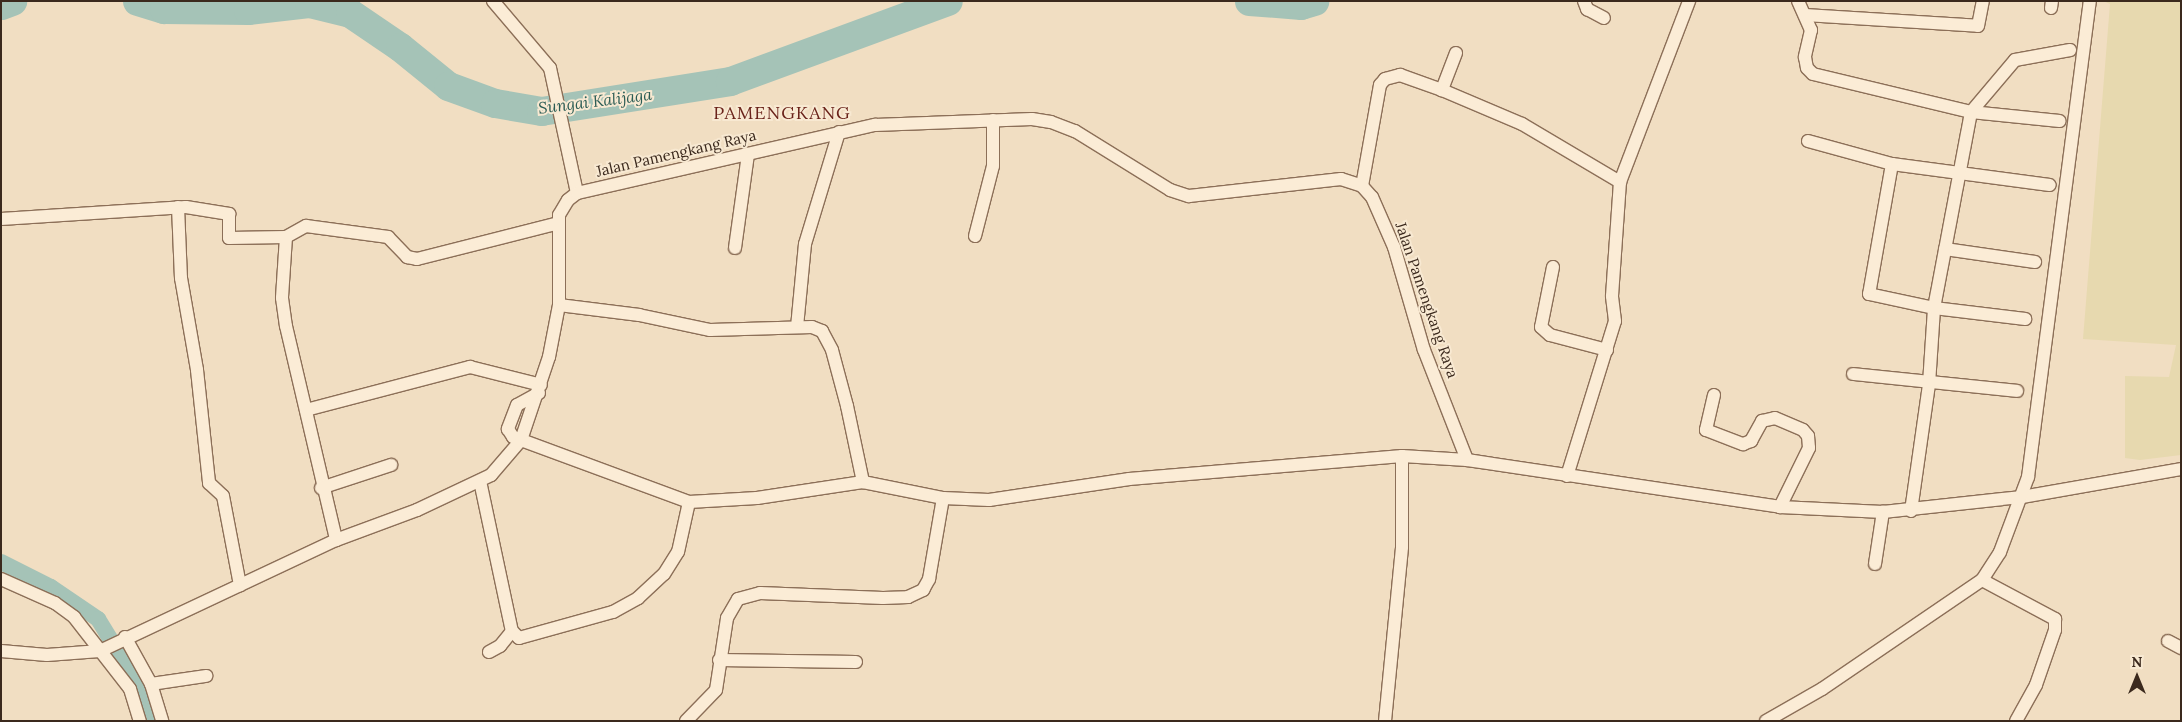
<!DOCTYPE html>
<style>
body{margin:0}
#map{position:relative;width:2182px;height:722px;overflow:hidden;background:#f1dec2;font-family:Lora,serif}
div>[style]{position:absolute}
.farmland>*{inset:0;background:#e7d9af}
.canal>*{height:16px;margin:-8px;padding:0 8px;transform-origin:8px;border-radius:8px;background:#a5c3b7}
.river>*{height:29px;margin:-14.5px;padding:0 14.5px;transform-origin:14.5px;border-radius:14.5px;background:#a5c3b7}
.roads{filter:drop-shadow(1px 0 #8c6f58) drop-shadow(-1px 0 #8c6f58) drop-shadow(0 1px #8c6f58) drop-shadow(0 -1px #8c6f58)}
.minor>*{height:12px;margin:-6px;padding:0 6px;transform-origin:6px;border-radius:6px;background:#fbecd6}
span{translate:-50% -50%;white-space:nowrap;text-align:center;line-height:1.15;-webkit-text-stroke:4px #f8e9d2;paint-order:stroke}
.street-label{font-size:15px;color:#3b291d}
.water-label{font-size:16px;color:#2b5c54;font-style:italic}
.quarter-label{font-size:18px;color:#6a231a;letter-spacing:1px}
.frame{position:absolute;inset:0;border:2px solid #3b291d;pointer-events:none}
.north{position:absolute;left:2112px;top:652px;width:50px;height:50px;-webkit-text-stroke:4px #f8e9d2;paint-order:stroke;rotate:0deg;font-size:14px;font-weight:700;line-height:20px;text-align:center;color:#3b291d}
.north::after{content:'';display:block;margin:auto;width:18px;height:22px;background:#3b291d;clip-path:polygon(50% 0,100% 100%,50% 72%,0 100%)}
</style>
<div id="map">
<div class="farmland">
<div style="clip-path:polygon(2103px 1px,2181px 1px,2181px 455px,2140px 460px,2125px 458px,2125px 376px,2169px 377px,2176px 345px,2083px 339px,2110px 4px)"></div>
</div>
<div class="canal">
<div style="left:1px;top:562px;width:56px;rotate:26.6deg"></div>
<div style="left:51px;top:587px;width:57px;rotate:34.2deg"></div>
<div style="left:98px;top:619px;width:88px;rotate:58.5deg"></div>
<div style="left:144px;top:694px;width:28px;rotate:77deg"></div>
</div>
<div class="river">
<div style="left:137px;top:1px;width:28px;rotate:17deg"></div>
<div style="left:164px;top:9px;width:84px;rotate:0.7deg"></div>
<div style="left:248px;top:10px;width:61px;rotate:-6.5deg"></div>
<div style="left:309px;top:3px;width:42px;rotate:13.7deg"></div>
<div style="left:350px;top:13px;width:60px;rotate:34.2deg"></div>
<div style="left:400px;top:47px;width:62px;rotate:39.1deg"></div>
<div style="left:448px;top:86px;width:50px;rotate:19.9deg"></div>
<div style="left:495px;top:103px;width:47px;rotate:9.9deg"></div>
<div style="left:541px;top:111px;width:191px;rotate:-9deg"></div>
<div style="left:730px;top:81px;width:232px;rotate:-20.2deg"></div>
<div style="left:1249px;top:1px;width:52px;rotate:4.4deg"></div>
<div style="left:1301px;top:5px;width:14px;rotate:-17deg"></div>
<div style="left:1px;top:5px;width:12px;rotate:-20deg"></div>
</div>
<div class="roads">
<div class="minor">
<div style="left:493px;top:1px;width:88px;rotate:49.6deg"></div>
<div style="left:550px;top:68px;width:128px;rotate:77.8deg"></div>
<div style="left:1584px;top:1px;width:9px;rotate:69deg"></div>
<div style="left:1587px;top:9px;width:19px;rotate:28deg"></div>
<div style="left:1798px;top:1px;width:32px;rotate:66deg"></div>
<div style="left:1811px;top:30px;width:28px;rotate:103deg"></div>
<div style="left:1805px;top:57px;width:11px;rotate:80deg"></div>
<div style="left:1807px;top:68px;width:8px;rotate:45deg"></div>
<div style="left:1813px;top:74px;width:163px;rotate:13.5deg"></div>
<div style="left:1971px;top:112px;width:89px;rotate:5.8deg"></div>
<div style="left:2051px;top:8px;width:7px;rotate:-82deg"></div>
<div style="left:1805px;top:15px;width:173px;rotate:3.6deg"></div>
<div style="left:1978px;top:26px;width:25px;rotate:-79deg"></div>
<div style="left:1456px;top:53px;width:40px;rotate:111deg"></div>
<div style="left:1442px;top:90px;width:87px;rotate:23deg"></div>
<div style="left:1522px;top:124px;width:114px;rotate:30.6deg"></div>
<div style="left:1808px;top:141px;width:87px;rotate:15.3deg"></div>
<div style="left:1892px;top:164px;width:159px;rotate:7.6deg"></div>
<div style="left:1892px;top:164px;width:132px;rotate:100deg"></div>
<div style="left:1869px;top:294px;width:66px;rotate:12.2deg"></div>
<div style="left:1934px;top:308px;width:92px;rotate:6.9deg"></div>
<div style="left:1362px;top:186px;width:103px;rotate:-79.9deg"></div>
<div style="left:1380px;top:85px;width:8px;rotate:-50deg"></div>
<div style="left:1385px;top:79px;width:16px;rotate:-15deg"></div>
<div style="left:1400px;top:75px;width:45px;rotate:19.7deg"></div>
<div style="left:178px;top:207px;width:71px;rotate:87.6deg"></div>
<div style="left:181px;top:278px;width:93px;rotate:80.1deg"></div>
<div style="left:197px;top:370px;width:114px;rotate:83.9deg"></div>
<div style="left:209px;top:483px;width:19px;rotate:43deg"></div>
<div style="left:223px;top:496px;width:91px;rotate:79.2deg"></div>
<div style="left:1px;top:219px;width:185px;rotate:-3.7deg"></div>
<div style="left:186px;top:207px;width:44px;rotate:9.2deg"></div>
<div style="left:229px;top:214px;width:24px;rotate:90deg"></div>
<div style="left:229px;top:238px;width:57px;rotate:-1deg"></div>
<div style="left:286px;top:237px;width:23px;rotate:-29deg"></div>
<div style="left:306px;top:226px;width:83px;rotate:7.6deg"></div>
<div style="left:388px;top:237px;width:28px;rotate:46deg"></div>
<div style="left:407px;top:257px;width:10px;rotate:11deg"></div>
<div style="left:417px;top:259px;width:146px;rotate:-14.2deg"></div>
<div style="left:975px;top:236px;width:72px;rotate:-75.6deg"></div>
<div style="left:993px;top:166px;width:46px;rotate:-90deg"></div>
<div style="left:286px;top:237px;width:61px;rotate:93.8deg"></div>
<div style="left:282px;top:298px;width:28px;rotate:82deg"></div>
<div style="left:286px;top:326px;width:220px;rotate:76.8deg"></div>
<div style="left:735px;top:248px;width:95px;rotate:-82.1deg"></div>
<div style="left:1945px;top:249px;width:91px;rotate:8.2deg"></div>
<div style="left:1553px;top:267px;width:61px;rotate:101.3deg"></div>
<div style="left:1541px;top:327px;width:12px;rotate:42deg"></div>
<div style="left:1550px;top:335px;width:59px;rotate:14.7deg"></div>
<div style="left:559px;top:305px;width:81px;rotate:7.1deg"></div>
<div style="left:639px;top:315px;width:73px;rotate:11.9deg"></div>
<div style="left:710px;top:330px;width:102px;rotate:-1.7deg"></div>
<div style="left:812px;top:327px;width:11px;rotate:22deg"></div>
<div style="left:822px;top:331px;width:21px;rotate:62deg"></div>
<div style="left:832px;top:350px;width:58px;rotate:75deg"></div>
<div style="left:847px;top:406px;width:78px;rotate:78.1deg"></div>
<div style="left:797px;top:327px;width:83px;rotate:-84.5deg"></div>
<div style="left:805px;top:244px;width:117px;rotate:-73.1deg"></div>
<div style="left:1853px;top:374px;width:165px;rotate:5.9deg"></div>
<div style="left:539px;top:393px;width:25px;rotate:151deg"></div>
<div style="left:517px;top:405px;width:26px;rotate:111deg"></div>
<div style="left:508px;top:429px;width:9px;rotate:58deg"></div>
<div style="left:513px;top:437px;width:188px;rotate:20.3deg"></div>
<div style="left:689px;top:502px;width:68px;rotate:-3.4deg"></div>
<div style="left:757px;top:498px;width:107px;rotate:-8.6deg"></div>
<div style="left:863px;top:482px;width:82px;rotate:11.3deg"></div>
<div style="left:943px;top:498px;width:46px;rotate:2.5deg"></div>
<div style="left:989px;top:500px;width:142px;rotate:-8.5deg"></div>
<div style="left:1129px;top:479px;width:274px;rotate:-4.8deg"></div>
<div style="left:1402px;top:456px;width:65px;rotate:3.5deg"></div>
<div style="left:1467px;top:460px;width:317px;rotate:8.5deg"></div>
<div style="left:1780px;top:507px;width:103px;rotate:2.8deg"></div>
<div style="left:1883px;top:512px;width:140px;rotate:-6.2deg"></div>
<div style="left:2022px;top:497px;width:161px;rotate:-10deg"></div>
<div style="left:1714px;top:395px;width:36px;rotate:103deg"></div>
<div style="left:1706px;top:430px;width:40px;rotate:21deg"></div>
<div style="left:1743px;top:444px;width:9px;rotate:-21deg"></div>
<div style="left:1751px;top:441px;width:23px;rotate:-61deg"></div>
<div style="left:1762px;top:421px;width:13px;rotate:-13deg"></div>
<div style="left:1775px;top:418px;width:30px;rotate:23deg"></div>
<div style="left:1803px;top:430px;width:8px;rotate:50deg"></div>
<div style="left:1808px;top:436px;width:12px;rotate:85deg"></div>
<div style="left:1809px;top:448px;width:66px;rotate:116.2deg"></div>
<div style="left:306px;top:410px;width:170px;rotate:-14.7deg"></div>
<div style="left:470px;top:367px;width:73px;rotate:14.2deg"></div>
<div style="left:1567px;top:476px;width:162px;rotate:-72.8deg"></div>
<div style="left:1615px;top:321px;width:25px;rotate:-97deg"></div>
<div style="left:1612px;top:296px;width:114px;rotate:-86deg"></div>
<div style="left:1620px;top:182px;width:194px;rotate:-69.1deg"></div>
<div style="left:480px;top:481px;width:153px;rotate:78deg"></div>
<div style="left:512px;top:631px;width:10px;rotate:45deg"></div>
<div style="left:519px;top:638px;width:98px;rotate:-15.5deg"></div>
<div style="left:613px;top:612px;width:29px;rotate:-29deg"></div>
<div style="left:638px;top:598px;width:35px;rotate:-43deg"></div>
<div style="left:664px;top:574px;width:26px;rotate:-58deg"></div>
<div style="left:678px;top:552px;width:51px;rotate:-77.6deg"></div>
<div style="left:321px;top:488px;width:74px;rotate:-18.2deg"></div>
<div style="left:1911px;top:511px;width:128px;rotate:-81.9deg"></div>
<div style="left:1929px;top:384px;width:76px;rotate:-86.2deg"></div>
<div style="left:1934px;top:308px;width:199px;rotate:-79.3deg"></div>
<div style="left:1971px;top:112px;width:68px;rotate:-49.8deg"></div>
<div style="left:2015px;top:60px;width:56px;rotate:-10.3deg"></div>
<div style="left:1875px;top:564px;width:53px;rotate:-81.3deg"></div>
<div style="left:1px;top:579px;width:59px;rotate:24deg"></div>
<div style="left:55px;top:603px;width:24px;rotate:36deg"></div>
<div style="left:74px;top:617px;width:91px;rotate:52.1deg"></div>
<div style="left:130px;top:689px;width:34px;rotate:73deg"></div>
<div style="left:1982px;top:580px;width:83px;rotate:28.1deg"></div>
<div style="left:2055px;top:619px;width:11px;rotate:90deg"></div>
<div style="left:2055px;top:630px;width:58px;rotate:109.1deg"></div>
<div style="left:2036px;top:685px;width:41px;rotate:119.1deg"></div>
<div style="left:125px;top:637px;width:54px;rotate:61deg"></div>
<div style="left:151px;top:684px;width:39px;rotate:73deg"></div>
<div style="left:2168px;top:641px;width:15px;rotate:28deg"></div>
<div style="left:1px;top:651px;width:46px;rotate:5deg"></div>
<div style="left:47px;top:655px;width:53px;rotate:-4.3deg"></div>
<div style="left:100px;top:651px;width:261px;rotate:-25.2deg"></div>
<div style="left:336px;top:540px;width:86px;rotate:-20.3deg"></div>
<div style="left:417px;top:510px;width:82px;rotate:-25.3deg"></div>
<div style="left:491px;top:475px;width:46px;rotate:-49.4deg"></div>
<div style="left:521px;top:440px;width:88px;rotate:-71.4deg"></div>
<div style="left:549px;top:357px;width:53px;rotate:-79.1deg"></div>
<div style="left:559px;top:305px;width:90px;rotate:-90deg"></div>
<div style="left:559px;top:215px;width:17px;rotate:-59deg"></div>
<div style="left:568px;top:200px;width:11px;rotate:-38deg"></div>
<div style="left:577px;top:193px;width:306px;rotate:-12.9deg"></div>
<div style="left:875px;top:125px;width:157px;rotate:-2.2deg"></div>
<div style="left:1032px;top:119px;width:19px;rotate:9deg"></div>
<div style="left:1051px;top:122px;width:26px;rotate:21deg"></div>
<div style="left:1075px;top:131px;width:112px;rotate:31.8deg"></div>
<div style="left:1170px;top:190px;width:20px;rotate:18deg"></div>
<div style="left:1189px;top:196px;width:153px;rotate:-6.4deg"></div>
<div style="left:1341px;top:179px;width:22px;rotate:18deg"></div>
<div style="left:1362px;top:186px;width:15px;rotate:48deg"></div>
<div style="left:1372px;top:197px;width:55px;rotate:66.3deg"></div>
<div style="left:1394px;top:247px;width:107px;rotate:73.8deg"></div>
<div style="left:1424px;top:350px;width:118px;rotate:68.6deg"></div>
<div style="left:489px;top:652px;width:13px;rotate:-29deg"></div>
<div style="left:500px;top:646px;width:19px;rotate:-51deg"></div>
<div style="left:719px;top:660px;width:137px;rotate:0.8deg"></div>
<div style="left:151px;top:684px;width:56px;rotate:-8.3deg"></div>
<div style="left:686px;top:721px;width:43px;rotate:-45.9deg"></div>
<div style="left:716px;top:690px;width:73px;rotate:-81.3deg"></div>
<div style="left:727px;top:618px;width:22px;rotate:-60deg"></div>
<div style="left:738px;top:599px;width:23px;rotate:-15deg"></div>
<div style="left:760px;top:593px;width:123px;rotate:2.3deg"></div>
<div style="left:883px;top:598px;width:25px;rotate:-2deg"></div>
<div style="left:908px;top:597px;width:17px;rotate:-25deg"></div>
<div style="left:923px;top:590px;width:13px;rotate:-61deg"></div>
<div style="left:929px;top:579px;width:82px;rotate:-80.2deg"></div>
<div style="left:1385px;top:721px;width:175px;rotate:-84.4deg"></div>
<div style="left:1402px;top:547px;width:91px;rotate:-90deg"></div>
<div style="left:1766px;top:721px;width:64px;rotate:-29.7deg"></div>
<div style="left:1822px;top:689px;width:194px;rotate:-34.3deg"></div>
<div style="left:1982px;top:580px;width:33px;rotate:-57deg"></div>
<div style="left:2000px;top:552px;width:80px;rotate:-69.5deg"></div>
<div style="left:2028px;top:477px;width:480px;rotate:-82.6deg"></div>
</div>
</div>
<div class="street-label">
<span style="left:676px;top:153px;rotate:-13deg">Jalan Pamengkang Raya</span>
<span style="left:1427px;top:300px;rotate:71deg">Jalan Pamengkang Raya</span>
</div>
<div class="water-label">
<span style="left:595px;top:101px;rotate:-7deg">Sungai Kalijaga</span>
</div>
<div class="quarter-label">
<span style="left:782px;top:113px">PAMENGKANG</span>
</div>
<div class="frame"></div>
<div class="north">N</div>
</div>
